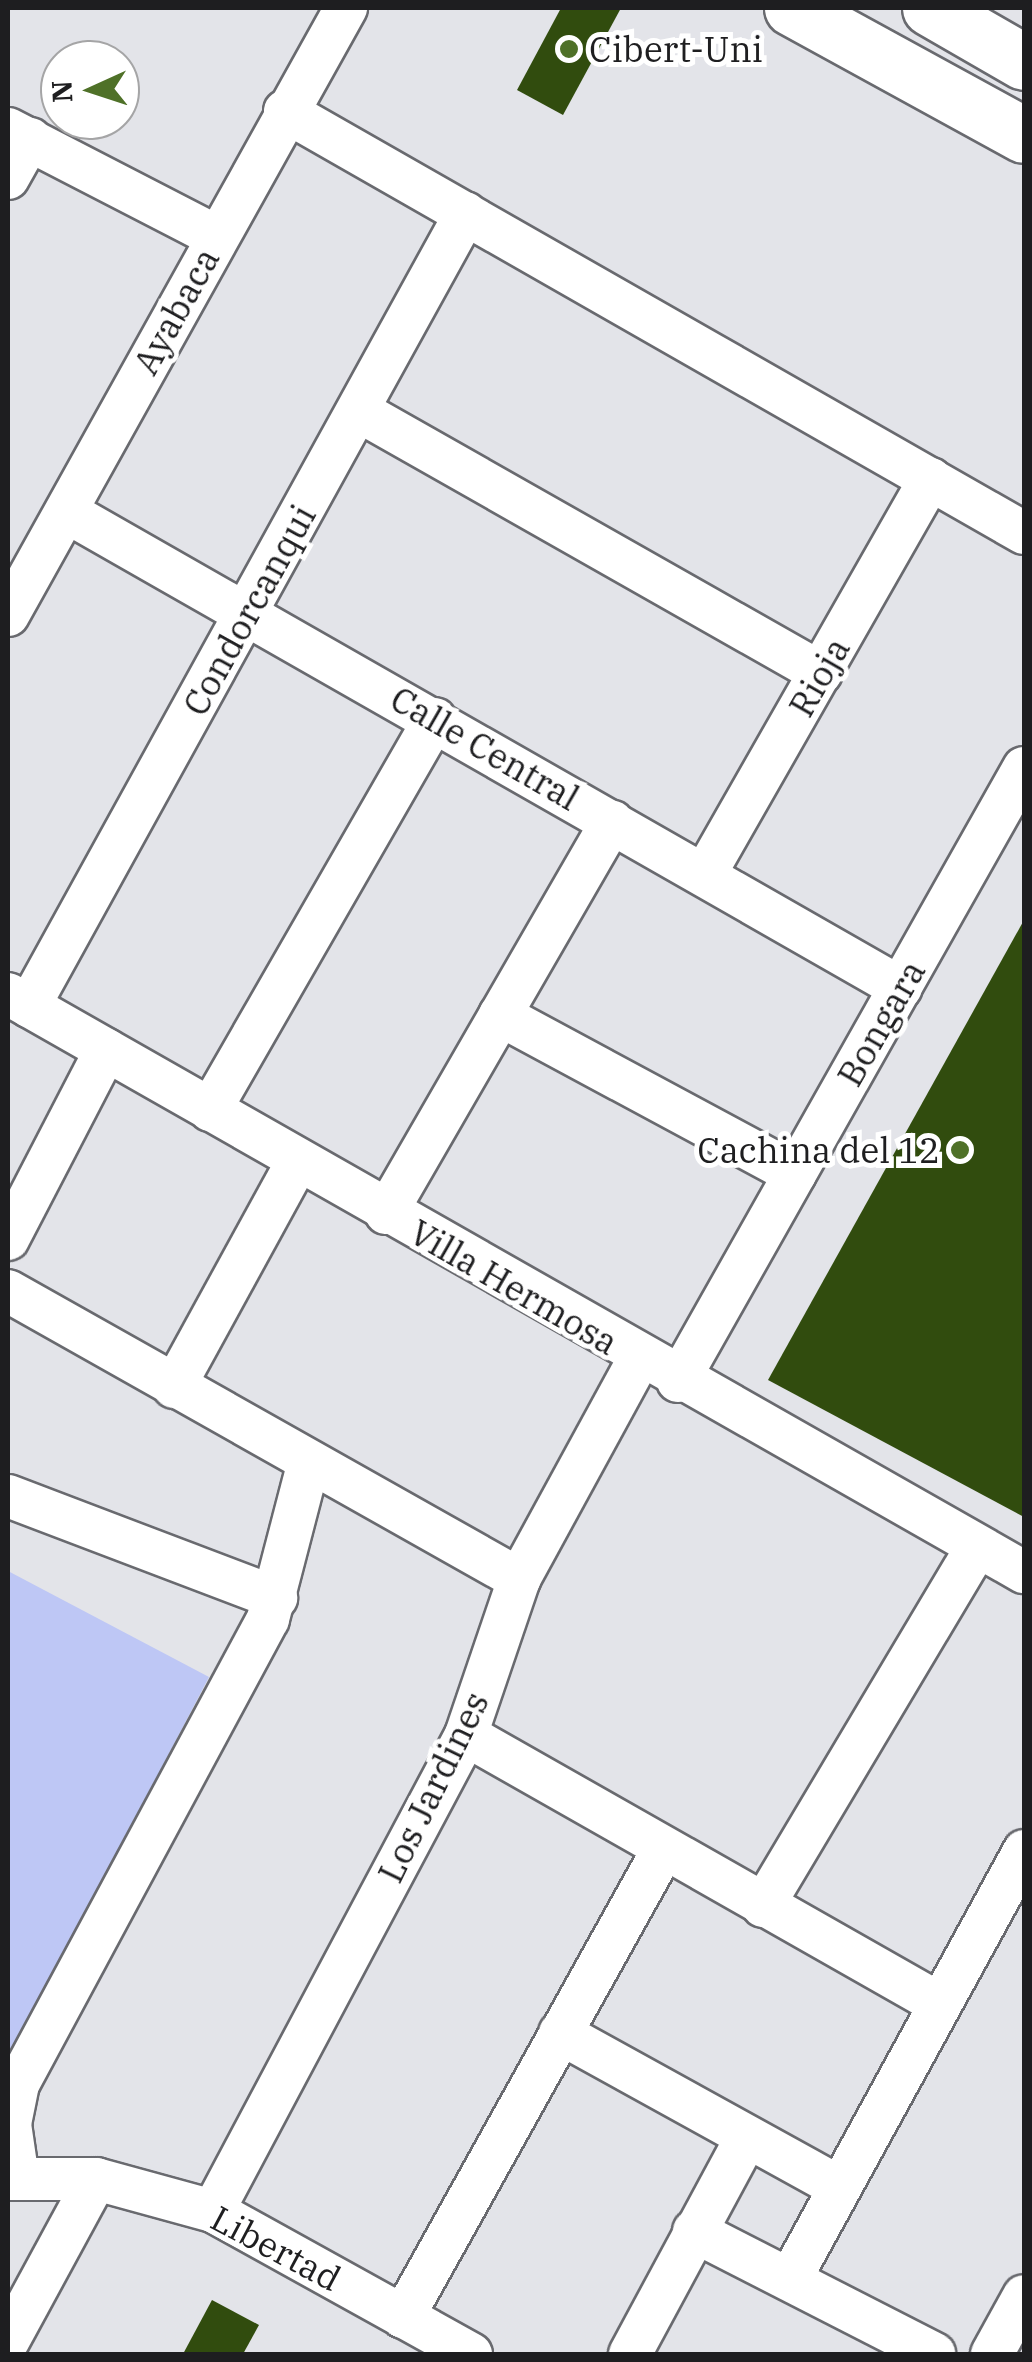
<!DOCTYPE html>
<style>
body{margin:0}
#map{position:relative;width:1032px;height:2362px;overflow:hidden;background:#e3e4e9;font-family:"IBM Plex Serif",serif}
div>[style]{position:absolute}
.green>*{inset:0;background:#bec7f5}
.building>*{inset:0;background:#314c0e}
.roads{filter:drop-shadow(2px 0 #696a6f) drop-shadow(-2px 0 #696a6f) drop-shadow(0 2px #696a6f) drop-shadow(0 -2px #696a6f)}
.minor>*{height:42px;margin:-21px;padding:0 21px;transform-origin:21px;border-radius:21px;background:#fff}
.major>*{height:55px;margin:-27.5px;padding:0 27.5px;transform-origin:27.5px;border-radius:27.5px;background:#fff}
.dots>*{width:28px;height:28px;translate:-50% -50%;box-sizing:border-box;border:5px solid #fff;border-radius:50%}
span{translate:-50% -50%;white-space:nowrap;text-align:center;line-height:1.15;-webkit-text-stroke:10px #fff;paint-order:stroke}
.poi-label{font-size:35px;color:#1e1e20}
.left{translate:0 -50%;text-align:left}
.right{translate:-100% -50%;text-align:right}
.street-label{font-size:35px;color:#1e1e20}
.frame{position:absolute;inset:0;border:10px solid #1e1e20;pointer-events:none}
.north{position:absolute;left:40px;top:40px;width:100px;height:100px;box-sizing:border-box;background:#fff;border:2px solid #a5a5a6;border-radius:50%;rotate:267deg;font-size:28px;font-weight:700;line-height:40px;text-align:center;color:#1e1e20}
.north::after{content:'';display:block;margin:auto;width:35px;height:45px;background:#4f7128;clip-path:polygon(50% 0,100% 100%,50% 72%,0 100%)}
</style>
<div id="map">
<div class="green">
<div style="clip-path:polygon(8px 1571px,209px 1677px,8px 2062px)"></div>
</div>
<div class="building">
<div style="clip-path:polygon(561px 8px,621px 8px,563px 115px,517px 90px)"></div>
<div style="clip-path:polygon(1024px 920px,1024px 1517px,768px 1380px)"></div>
<div style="clip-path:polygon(212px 2300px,259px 2325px,243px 2354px,183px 2354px)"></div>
</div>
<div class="roads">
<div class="minor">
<div style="left:285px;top:111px;width:851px;rotate:29.73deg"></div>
<div style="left:8px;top:129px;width:235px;rotate:27.3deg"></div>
<div style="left:8px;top:178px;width:45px;rotate:-60.6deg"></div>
<div style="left:359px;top:411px;width:531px;rotate:29.56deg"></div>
<div style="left:67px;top:512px;width:960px;rotate:29.72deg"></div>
<div style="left:8px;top:615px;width:695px;rotate:-60.89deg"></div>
<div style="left:705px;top:874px;width:455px;rotate:-60.3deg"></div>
<div style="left:8px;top:994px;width:1169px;rotate:29.64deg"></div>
<div style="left:29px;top:1006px;width:905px;rotate:-61.14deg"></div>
<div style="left:500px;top:1015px;width:335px;rotate:28.3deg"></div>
<div style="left:210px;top:1110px;width:451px;rotate:-60.1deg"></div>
<div style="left:386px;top:1213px;width:452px;rotate:-60deg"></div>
<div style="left:8px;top:1239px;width:213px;rotate:-62.6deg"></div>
<div style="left:8px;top:1291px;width:587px;rotate:29.41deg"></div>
<div style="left:678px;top:1381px;width:704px;rotate:-60.56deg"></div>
<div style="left:174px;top:1387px;width:256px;rotate:-61.3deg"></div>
<div style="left:8px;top:1496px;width:287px;rotate:20.8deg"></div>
<div style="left:466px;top:1735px;width:543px;rotate:29.59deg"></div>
<div style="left:763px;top:1906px;width:418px;rotate:-59.2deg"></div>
<div style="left:560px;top:2033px;width:316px;rotate:28.9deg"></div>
<div style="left:8px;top:2179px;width:88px"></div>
<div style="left:96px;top:2179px;width:121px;rotate:15.3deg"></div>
<div style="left:213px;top:2211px;width:295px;rotate:29deg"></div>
<div style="left:18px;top:2179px;width:56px;rotate:-98.3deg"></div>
<div style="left:10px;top:2124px;width:41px;rotate:-78.7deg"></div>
<div style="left:18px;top:2084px;width:528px;rotate:-61.74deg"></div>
<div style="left:268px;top:1619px;width:159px;rotate:-75.4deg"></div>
<div style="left:213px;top:2211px;width:539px;rotate:-62.01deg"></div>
<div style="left:466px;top:1735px;width:165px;rotate:-71.2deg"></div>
<div style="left:519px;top:1579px;width:251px;rotate:-61.4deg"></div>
<div style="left:694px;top:2231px;width:270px;rotate:27.1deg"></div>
<div style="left:790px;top:2279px;width:488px;rotate:-61.3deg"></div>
<div style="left:403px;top:2317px;width:534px;rotate:-60.89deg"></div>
<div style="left:8px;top:2341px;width:184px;rotate:-61.5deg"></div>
<div style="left:630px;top:2354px;width:244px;rotate:-61.7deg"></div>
<div style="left:992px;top:2354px;width:66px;rotate:-61.1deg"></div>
</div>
<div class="major">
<div style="left:792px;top:8px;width:264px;rotate:28.7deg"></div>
<div style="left:930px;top:8px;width:108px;rotate:29.9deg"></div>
</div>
</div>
<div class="dots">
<div style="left:569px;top:49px;background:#4f7128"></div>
<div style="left:960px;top:1150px;background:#4f7128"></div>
</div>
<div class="poi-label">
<span class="left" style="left:589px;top:49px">Cibert-Uni</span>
<span class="right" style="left:940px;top:1150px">Cachina del 12</span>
</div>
<div class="street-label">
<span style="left:176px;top:311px;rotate:-61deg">Ayabaca</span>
<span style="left:249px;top:610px;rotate:-61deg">Condorcanqui</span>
<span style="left:819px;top:677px;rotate:-60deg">Rioja</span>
<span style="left:485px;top:748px;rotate:30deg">Calle Central</span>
<span style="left:881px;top:1023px;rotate:-60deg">Bongara</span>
<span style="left:514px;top:1287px;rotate:30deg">Villa Hermosa</span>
<span style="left:433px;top:1787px;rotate:-64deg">Los Jardines</span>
<span style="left:276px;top:2248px;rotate:28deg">Libertad</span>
</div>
<div class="frame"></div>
<div class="north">N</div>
</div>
